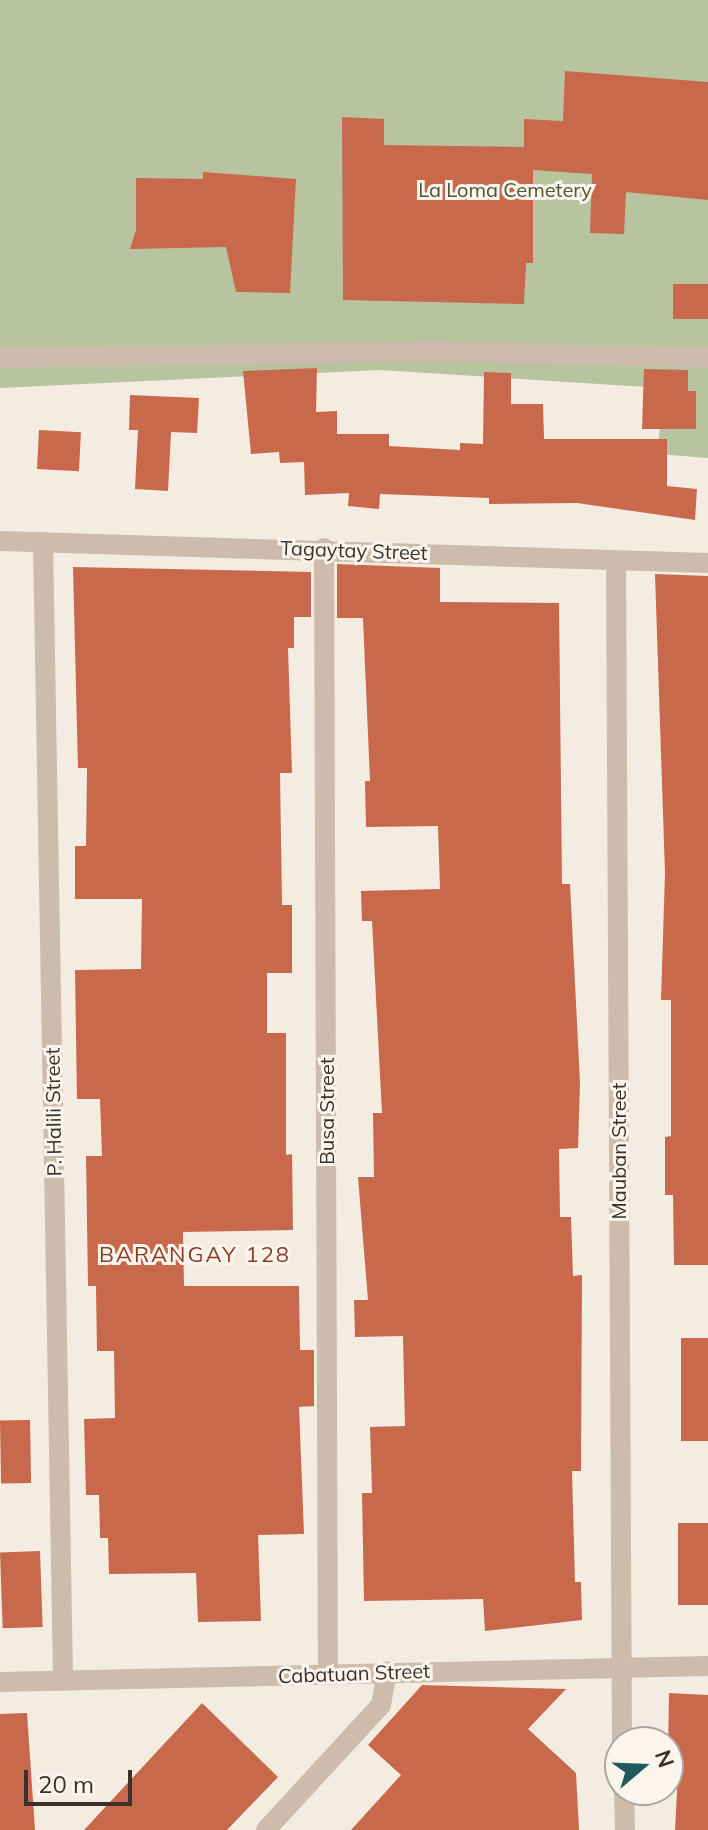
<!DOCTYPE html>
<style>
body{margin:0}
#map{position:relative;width:708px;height:1830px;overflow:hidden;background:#f4ebe1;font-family:Mulish,sans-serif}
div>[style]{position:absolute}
.green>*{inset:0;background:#b8c4a0}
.building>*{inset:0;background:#c8694b;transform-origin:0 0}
.minor>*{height:20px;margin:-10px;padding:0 10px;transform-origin:10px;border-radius:10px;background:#cdbbac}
span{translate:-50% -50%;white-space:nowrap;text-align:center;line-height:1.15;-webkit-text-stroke:6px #fbf5ee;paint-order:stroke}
.park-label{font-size:20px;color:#4a5a2e}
.street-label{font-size:20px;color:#3b302b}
.neighbourhood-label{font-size:22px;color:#8c3b22;letter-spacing:2px}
.north{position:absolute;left:604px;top:1726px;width:80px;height:80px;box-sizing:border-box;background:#fbf5ee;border:2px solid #aea6a0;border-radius:50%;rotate:71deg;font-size:22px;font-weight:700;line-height:32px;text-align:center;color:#3b302b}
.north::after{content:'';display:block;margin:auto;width:28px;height:36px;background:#1f5a5e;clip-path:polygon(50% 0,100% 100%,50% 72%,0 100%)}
.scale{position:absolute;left:24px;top:1770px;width:108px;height:36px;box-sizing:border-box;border:4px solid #3b302b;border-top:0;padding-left:10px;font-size:24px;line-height:28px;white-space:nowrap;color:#3b302b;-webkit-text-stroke:6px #fbf5ee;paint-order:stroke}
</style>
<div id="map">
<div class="green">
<div style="clip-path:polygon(0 0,708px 0,708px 458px,658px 454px,662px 388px,380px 370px,0 388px)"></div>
</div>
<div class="building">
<div style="clip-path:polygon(565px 71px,708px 82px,708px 200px,626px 192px,624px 234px,590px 233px,592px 174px,533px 170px,533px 263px,526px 263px,524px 304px,343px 300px,342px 117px,384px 119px,384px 145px,524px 147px,524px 119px,563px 121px)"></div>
<div style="clip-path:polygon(203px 172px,296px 179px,290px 293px,236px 292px,226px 247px,130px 249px,136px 230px,136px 178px,203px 179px)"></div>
<div style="left:673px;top:284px;width:35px;height:35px"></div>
<div style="clip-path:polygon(317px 368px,316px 412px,337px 411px,337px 434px,389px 434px,389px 446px,460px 450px,460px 443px,483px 444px,484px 372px,511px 373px,511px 404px,543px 404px,544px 439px,667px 439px,667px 486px,697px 489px,695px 520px,577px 503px,489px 504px,489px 498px,380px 494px,379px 509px,348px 506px,349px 493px,305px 495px,304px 462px,280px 463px,279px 452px,251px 454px,243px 371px)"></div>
<div style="clip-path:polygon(644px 369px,688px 370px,688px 391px,696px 391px,696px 429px,642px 429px)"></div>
<div style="clip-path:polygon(130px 395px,199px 398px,197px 433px,171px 432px,168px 491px,135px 489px,138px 430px,129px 430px)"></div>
<div style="left:39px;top:430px;width:42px;height:39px;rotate:3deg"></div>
<div style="clip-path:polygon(337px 564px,440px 568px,440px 602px,559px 603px,562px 884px,570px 884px,580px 1083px,578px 1148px,559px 1149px,560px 1217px,571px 1217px,573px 1276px,582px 1275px,581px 1471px,572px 1471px,575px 1582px,581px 1582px,582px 1620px,485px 1631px,483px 1599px,364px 1601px,362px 1493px,372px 1493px,370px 1427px,405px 1426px,403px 1336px,355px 1337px,354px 1300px,368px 1300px,358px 1177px,374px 1177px,373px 1113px,382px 1113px,372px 921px,362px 921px,361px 891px,440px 889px,438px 826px,366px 827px,365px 781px,370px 781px,363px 618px,337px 618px)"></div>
<div style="clip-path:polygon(73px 567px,311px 572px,311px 617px,294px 617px,294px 648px,288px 648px,292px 773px,280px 773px,282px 905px,292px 905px,292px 973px,267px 973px,267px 1033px,286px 1033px,286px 1155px,292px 1154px,293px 1230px,183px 1232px,184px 1286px,299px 1286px,300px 1350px,314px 1350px,314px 1406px,299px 1407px,304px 1534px,258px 1535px,261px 1621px,198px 1622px,196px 1573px,109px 1574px,108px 1538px,100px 1538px,99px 1495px,86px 1495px,84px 1419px,115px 1418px,114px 1351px,97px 1351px,96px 1286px,88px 1286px,86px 1156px,102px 1156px,100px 1099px,77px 1099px,75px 970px,141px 969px,142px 899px,75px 899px,75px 846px,86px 846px,87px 768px,78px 768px)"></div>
<div style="clip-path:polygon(655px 574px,708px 576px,708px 1265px,674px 1265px,673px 1195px,665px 1195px,665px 1137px,671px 1136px,671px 1000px,661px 1000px,665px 873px)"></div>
<div style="left:681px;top:1338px;width:27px;height:103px"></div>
<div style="left:30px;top:1420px;width:63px;height:30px;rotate:89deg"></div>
<div style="left:678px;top:1523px;width:30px;height:82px"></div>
<div style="left:40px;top:1551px;width:76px;height:40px;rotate:88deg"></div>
<div style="clip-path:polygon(422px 1685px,566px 1689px,528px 1729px,576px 1773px,579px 1830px,351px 1830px,401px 1775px,368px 1745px)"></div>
<div style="clip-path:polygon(669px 1693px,708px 1695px,708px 1830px,675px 1830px,679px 1755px,668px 1755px)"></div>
<div style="clip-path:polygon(202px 1703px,278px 1777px,227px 1830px,84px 1830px)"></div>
<div style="clip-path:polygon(27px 1713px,35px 1830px,0 1830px,0 1714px)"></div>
</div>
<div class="minor">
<div style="left:0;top:358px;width:430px;rotate:-0.9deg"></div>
<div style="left:430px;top:351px;width:278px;rotate:1.4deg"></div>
<div style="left:0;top:541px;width:708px;rotate:1.78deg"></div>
<div style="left:43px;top:542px;width:1139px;rotate:88.99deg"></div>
<div style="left:324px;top:548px;width:1126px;rotate:89.8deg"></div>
<div style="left:616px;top:560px;width:1182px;rotate:89.71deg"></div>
<div style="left:0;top:1682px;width:708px;rotate:-1.29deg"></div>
<div style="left:624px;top:1790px;width:40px;rotate:88.6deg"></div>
<div style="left:266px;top:1830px;width:170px;rotate:-47.4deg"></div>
<div style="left:381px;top:1705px;width:34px;rotate:-80deg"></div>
</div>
<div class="park-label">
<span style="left:505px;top:189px">La Loma Cemetery</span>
</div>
<div class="street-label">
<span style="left:354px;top:550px;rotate:2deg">Tagaytay Street</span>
<span style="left:326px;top:1111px;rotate:-90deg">Busa Street</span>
<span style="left:53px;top:1112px;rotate:-91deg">P. Halili Street</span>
<span style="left:618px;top:1151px;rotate:-90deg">Mauban Street</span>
<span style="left:354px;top:1673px;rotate:-2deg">Cabatuan Street</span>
</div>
<div class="neighbourhood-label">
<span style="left:195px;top:1255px">BARANGAY 128</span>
</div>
<div class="north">N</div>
<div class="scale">20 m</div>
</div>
